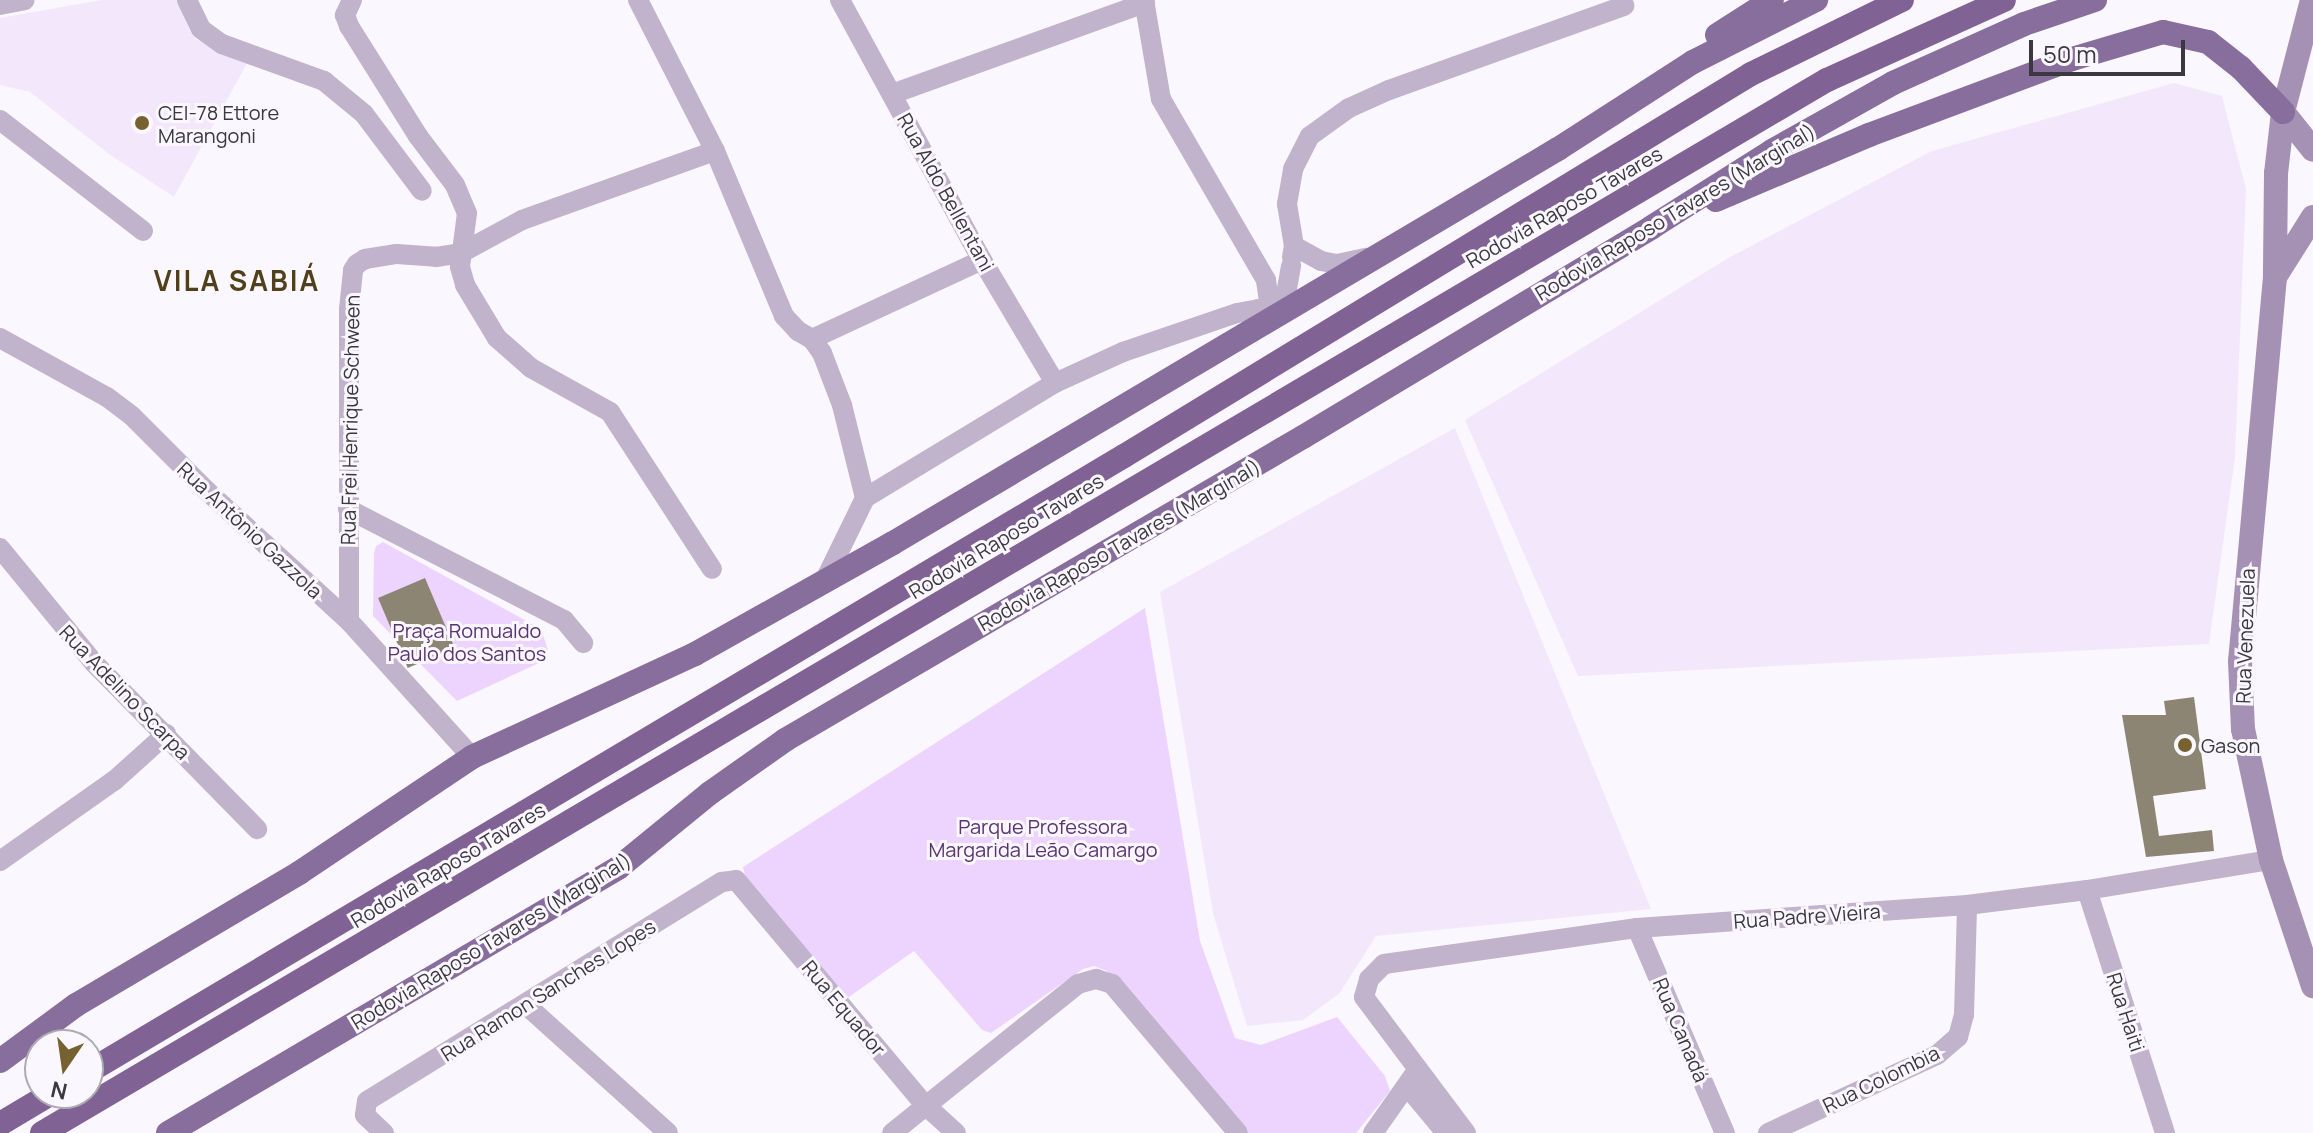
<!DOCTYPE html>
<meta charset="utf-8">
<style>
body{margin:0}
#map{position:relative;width:2313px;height:1133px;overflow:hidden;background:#fbf7fe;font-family:Manrope,sans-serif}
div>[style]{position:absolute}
.built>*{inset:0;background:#f2e7fb}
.green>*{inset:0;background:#ecd4fe}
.building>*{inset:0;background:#8d8573;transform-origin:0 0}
.minor>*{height:20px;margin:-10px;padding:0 10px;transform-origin:10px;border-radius:10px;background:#c1b3cb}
.secondary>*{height:24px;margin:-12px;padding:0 12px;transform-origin:12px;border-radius:12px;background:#a591b4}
.trunk>*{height:24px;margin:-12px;padding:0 12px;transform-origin:12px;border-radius:12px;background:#886e9c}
.motorway>*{height:24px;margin:-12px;padding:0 12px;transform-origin:12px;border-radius:12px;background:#806394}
.dots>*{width:22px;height:22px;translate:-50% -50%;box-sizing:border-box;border:4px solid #fbf7fe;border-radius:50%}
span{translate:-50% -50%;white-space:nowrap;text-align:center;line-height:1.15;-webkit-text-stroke:6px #fbf7fe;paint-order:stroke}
.poi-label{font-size:20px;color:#3c383f}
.left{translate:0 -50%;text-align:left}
.street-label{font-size:20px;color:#3c383f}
.park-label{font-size:20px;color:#5a3373}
.district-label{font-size:28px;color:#514019;font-weight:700;letter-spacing:2px}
.north{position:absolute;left:24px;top:1029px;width:80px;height:80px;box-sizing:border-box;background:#fbf7fe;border:2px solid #afabb2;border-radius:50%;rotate:193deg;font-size:22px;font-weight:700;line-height:32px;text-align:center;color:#3c383f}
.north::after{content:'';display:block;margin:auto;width:28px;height:36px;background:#786131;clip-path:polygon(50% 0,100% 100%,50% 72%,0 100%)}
.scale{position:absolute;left:2029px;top:40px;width:156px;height:36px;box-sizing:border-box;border:4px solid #3c383f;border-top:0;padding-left:10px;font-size:24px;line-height:28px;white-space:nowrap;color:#3c383f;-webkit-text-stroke:6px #fbf7fe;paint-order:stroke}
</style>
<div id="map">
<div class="built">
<div style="clip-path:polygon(102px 0,179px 0,195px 39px,252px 54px,174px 197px,109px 154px,30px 92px,0 85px,0 18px)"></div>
<div style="clip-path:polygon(2174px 83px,2222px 96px,2246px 189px,2235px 457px,2209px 644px,1578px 676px,1465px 420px,1730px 257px,1932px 151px)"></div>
<div style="clip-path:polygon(1455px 428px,1651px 909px,1376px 936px,1339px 994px,1303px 1020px,1247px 1026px,1213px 913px,1160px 592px)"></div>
</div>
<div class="green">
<div style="clip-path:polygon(383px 542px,541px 629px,548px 650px,539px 663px,457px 701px,373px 616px,374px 553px,376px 546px)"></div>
<div style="clip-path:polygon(1145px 608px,1200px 941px,1235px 1038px,1261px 1045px,1337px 1017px,1385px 1076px,1390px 1091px,1356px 1133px,1247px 1133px,1107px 971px,1094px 966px,1083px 969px,991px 1033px,982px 1030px,914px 951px,846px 999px,747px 884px,743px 867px)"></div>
</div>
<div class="building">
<div style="left:425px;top:578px;width:76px;height:51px;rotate:67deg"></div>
<div style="clip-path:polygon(2194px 697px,2206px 789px,2153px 796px,2159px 836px,2212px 830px,2214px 851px,2146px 857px,2122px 715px,2166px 715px,2164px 701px)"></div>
</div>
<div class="minor">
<div style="left:187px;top:0;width:32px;rotate:64deg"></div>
<div style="left:201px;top:29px;width:26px;rotate:36deg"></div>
<div style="left:222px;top:44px;width:109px;rotate:19.9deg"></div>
<div style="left:324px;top:81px;width:52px;rotate:39.5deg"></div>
<div style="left:364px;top:114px;width:96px;rotate:53deg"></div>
<div style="left:352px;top:0;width:17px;rotate:115deg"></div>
<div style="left:345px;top:15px;width:12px;rotate:70deg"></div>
<div style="left:349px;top:26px;width:130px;rotate:57.9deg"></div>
<div style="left:418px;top:136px;width:61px;rotate:52.9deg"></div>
<div style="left:455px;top:185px;width:30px;rotate:67deg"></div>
<div style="left:467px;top:213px;width:54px;rotate:97.4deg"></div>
<div style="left:460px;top:267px;width:19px;rotate:74deg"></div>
<div style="left:465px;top:285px;width:62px;rotate:58.9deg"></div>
<div style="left:497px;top:338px;width:45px;rotate:41.4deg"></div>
<div style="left:531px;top:368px;width:90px;rotate:29.1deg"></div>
<div style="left:610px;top:412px;width:187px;rotate:57deg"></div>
<div style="left:638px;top:0;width:169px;rotate:63deg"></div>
<div style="left:715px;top:151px;width:179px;rotate:67.3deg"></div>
<div style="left:784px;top:316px;width:21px;rotate:47deg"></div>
<div style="left:798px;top:331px;width:16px;rotate:30deg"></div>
<div style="left:812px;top:339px;width:17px;rotate:54deg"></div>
<div style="left:822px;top:353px;width:56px;rotate:69deg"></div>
<div style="left:842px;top:405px;width:96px;rotate:76.1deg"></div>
<div style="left:840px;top:0;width:296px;rotate:61.4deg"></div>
<div style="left:982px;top:260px;width:143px;rotate:59.3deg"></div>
<div style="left:1144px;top:0;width:100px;rotate:80.3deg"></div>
<div style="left:1161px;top:99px;width:209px;rotate:59.9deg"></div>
<div style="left:1266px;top:280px;width:22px;rotate:82deg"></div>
<div style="left:1269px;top:302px;width:19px;rotate:108deg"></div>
<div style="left:0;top:5px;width:25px;rotate:-11deg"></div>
<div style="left:892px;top:94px;width:269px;rotate:-19.8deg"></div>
<div style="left:0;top:120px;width:181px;rotate:37.8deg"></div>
<div style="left:1294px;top:246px;width:43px;rotate:-99.5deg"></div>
<div style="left:1287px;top:204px;width:36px;rotate:-80deg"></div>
<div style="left:1293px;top:169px;width:37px;rotate:-63deg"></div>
<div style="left:1310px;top:136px;width:48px;rotate:-35.7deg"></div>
<div style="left:1349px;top:108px;width:44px;rotate:-24.2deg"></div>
<div style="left:1389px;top:90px;width:250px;rotate:-19.7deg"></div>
<div style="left:1292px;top:257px;width:11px;rotate:-80deg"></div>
<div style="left:1294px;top:246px;width:31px;rotate:29deg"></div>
<div style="left:1321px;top:261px;width:16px;rotate:11deg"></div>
<div style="left:1337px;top:264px;width:30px;rotate:-12deg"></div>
<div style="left:0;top:338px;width:122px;rotate:28.9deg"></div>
<div style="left:107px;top:397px;width:31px;rotate:37deg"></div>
<div style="left:132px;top:416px;width:105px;rotate:45deg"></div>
<div style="left:206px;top:490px;width:194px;rotate:42.5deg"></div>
<div style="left:349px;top:621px;width:183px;rotate:47.9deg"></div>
<div style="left:812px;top:339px;width:187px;rotate:-24.9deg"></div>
<div style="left:348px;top:509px;width:243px;rotate:27.2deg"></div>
<div style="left:564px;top:620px;width:30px;rotate:50deg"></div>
<div style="left:0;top:548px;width:149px;rotate:50.7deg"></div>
<div style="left:94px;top:663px;width:233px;rotate:45.5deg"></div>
<div style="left:826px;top:578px;width:89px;rotate:-64deg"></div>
<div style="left:865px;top:498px;width:222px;rotate:-31.2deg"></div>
<div style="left:1055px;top:383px;width:75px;rotate:-24.5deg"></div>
<div style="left:1123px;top:352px;width:120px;rotate:-18.9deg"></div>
<div style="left:1237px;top:313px;width:22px;rotate:-10deg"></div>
<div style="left:1259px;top:309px;width:24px;rotate:5deg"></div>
<div style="left:1283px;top:311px;width:46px;rotate:-79.9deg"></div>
<div style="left:349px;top:621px;width:312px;rotate:-90deg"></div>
<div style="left:349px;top:309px;width:39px;rotate:-84deg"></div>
<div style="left:353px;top:270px;width:7px;rotate:-56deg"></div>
<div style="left:357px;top:264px;width:9px;rotate:-32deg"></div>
<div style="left:365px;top:259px;width:32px;rotate:-9deg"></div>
<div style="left:397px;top:254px;width:39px;rotate:4deg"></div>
<div style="left:436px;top:257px;width:25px;rotate:-9deg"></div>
<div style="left:461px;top:253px;width:69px;rotate:-28.4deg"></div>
<div style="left:522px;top:220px;width:205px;rotate:-19.7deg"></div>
<div style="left:0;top:861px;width:141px;rotate:-35.2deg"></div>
<div style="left:115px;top:780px;width:69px;rotate:-42deg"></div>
<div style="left:2087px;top:890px;width:255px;rotate:72.2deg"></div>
<div style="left:1637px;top:928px;width:223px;rotate:66.8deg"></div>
<div style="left:526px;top:1005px;width:191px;rotate:42deg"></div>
<div style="left:1407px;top:1086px;width:61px;rotate:50.3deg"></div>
<div style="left:384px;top:1133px;width:26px;rotate:-137deg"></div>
<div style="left:365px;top:1115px;width:14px;rotate:-82deg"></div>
<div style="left:367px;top:1101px;width:417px;rotate:-31.7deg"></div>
<div style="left:722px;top:882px;width:14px;rotate:-8deg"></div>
<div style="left:736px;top:880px;width:292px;rotate:50deg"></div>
<div style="left:924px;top:1104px;width:43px;rotate:42.2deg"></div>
<div style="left:892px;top:1133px;width:238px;rotate:-38.7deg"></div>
<div style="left:1078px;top:984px;width:19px;rotate:-16deg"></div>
<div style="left:1096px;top:979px;width:17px;rotate:17deg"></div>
<div style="left:1112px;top:984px;width:195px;rotate:49.8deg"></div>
<div style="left:1373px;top:1133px;width:78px;rotate:-54.9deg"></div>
<div style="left:1466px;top:1133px;width:170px;rotate:-126.9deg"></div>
<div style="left:1364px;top:997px;width:19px;rotate:-74deg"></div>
<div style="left:1369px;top:979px;width:21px;rotate:-45deg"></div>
<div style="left:1384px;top:964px;width:256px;rotate:-8.1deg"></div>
<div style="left:1637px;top:928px;width:331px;rotate:-4deg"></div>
<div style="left:1967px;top:905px;width:121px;rotate:-7.1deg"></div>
<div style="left:2087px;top:890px;width:186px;rotate:-9.3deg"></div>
<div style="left:1768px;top:1133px;width:186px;rotate:-24.8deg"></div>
<div style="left:1937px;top:1055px;width:28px;rotate:-41deg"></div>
<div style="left:1958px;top:1037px;width:23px;rotate:-75deg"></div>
<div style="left:1964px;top:1015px;width:110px;rotate:-88.4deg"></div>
</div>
<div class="secondary">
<div style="left:2312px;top:0;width:116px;rotate:104.5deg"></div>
<div style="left:2283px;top:112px;width:61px;rotate:96.5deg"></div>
<div style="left:2276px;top:173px;width:104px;rotate:90.6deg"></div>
<div style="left:2275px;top:277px;width:386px;rotate:95.2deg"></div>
<div style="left:2240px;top:661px;width:68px;rotate:87.5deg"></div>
<div style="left:2243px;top:729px;width:134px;rotate:77.9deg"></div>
<div style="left:2271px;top:860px;width:133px;rotate:71.6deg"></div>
<div style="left:2283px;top:112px;width:48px;rotate:51.7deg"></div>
<div style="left:2275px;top:277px;width:71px;rotate:-57.7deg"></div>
</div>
<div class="trunk">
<div style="left:1717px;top:35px;width:65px;rotate:-32.5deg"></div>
<div style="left:1716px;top:200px;width:166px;rotate:-23deg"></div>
<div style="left:1869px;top:135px;width:217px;rotate:-20.5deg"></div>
<div style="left:2072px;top:59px;width:95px;rotate:-16.5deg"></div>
<div style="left:2163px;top:32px;width:46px;rotate:12.5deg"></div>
<div style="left:2208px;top:42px;width:42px;rotate:38.2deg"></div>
<div style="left:2241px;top:68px;width:61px;rotate:46.3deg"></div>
<div style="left:0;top:1061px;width:94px;rotate:-36.4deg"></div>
<div style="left:76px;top:1005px;width:259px;rotate:-30.6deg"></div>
<div style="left:299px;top:873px;width:208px;rotate:-33.8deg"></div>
<div style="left:472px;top:757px;width:246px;rotate:-24.8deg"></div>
<div style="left:695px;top:654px;width:227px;rotate:-29.3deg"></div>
<div style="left:893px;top:543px;width:773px;rotate:-30.65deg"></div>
<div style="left:1558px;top:149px;width:161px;rotate:-32.8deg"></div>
<div style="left:1693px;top:62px;width:138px;rotate:-26.8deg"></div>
<div style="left:168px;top:1133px;width:522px;rotate:-30.49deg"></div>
<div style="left:618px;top:868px;width:119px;rotate:-39.2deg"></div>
<div style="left:710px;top:793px;width:92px;rotate:-35.2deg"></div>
<div style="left:785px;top:740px;width:600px;rotate:-30.33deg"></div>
<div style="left:1303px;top:437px;width:407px;rotate:-31deg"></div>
<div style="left:1652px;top:227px;width:142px;rotate:-32.3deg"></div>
<div style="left:1772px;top:151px;width:139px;rotate:-29.3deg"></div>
<div style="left:1893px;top:83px;width:144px;rotate:-24.2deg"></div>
<div style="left:2024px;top:24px;width:75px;rotate:-18.7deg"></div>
</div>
<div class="motorway">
<div style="left:88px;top:1072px;width:1205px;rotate:-30.74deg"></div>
<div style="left:1124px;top:456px;width:734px;rotate:-31.35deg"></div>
<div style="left:1751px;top:74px;width:168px;rotate:-26.1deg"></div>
<div style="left:0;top:1124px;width:61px;rotate:-30.8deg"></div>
<div style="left:42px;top:1133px;width:2072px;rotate:-30.54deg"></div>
<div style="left:1827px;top:80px;width:194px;rotate:-24.3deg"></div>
</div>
<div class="dots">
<div style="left:142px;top:123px;background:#786131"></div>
<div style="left:2185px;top:745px;background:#786131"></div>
</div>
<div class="poi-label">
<span class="left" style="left:158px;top:124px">CEI-78 Ettore<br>Marangoni</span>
<span class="left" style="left:2201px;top:745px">Gason</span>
</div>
<div class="street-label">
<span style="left:946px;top:192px;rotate:61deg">Rua Aldo Bellentani</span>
<span style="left:1564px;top:207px;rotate:-30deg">Rodovia Raposo Tavares</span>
<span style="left:1675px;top:212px;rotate:-31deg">Rodovia Raposo Tavares (Marginal)</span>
<span style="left:350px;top:420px;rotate:-89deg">Rua Frei Henrique Schween</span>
<span style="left:250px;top:530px;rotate:43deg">Rua Antônio Gazzola</span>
<span style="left:1006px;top:536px;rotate:-31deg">Rodovia Raposo Tavares</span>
<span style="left:1119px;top:545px;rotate:-30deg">Rodovia Raposo Tavares (Marginal)</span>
<span style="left:2245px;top:636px;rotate:-88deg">Rua Venezuela</span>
<span style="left:125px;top:692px;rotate:46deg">Rua Adelino Scarpa</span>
<span style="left:448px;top:865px;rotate:-31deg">Rodovia Raposo Tavares</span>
<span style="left:1807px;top:916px;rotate:-4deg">Rua Padre Vieira</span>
<span style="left:491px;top:941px;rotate:-31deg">Rodovia Raposo Tavares (Marginal)</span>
<span style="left:548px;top:990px;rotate:-32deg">Rua Ramon Sanches Lopes</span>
<span style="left:844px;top:1008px;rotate:50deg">Rua Equador</span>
<span style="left:2126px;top:1012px;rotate:72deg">Rua Haiti</span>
<span style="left:1681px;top:1030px;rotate:67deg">Rua Canadá</span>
<span style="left:1881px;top:1079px;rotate:-26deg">Rua Colombia</span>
</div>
<div class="park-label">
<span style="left:467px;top:642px">Praça Romualdo<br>Paulo dos Santos</span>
<span style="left:1043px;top:838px">Parque Professora<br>Margarida Leão Camargo</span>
</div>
<div class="district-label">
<span style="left:237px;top:280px">VILA SABIÁ</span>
</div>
<div class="north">N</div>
<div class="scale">50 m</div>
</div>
